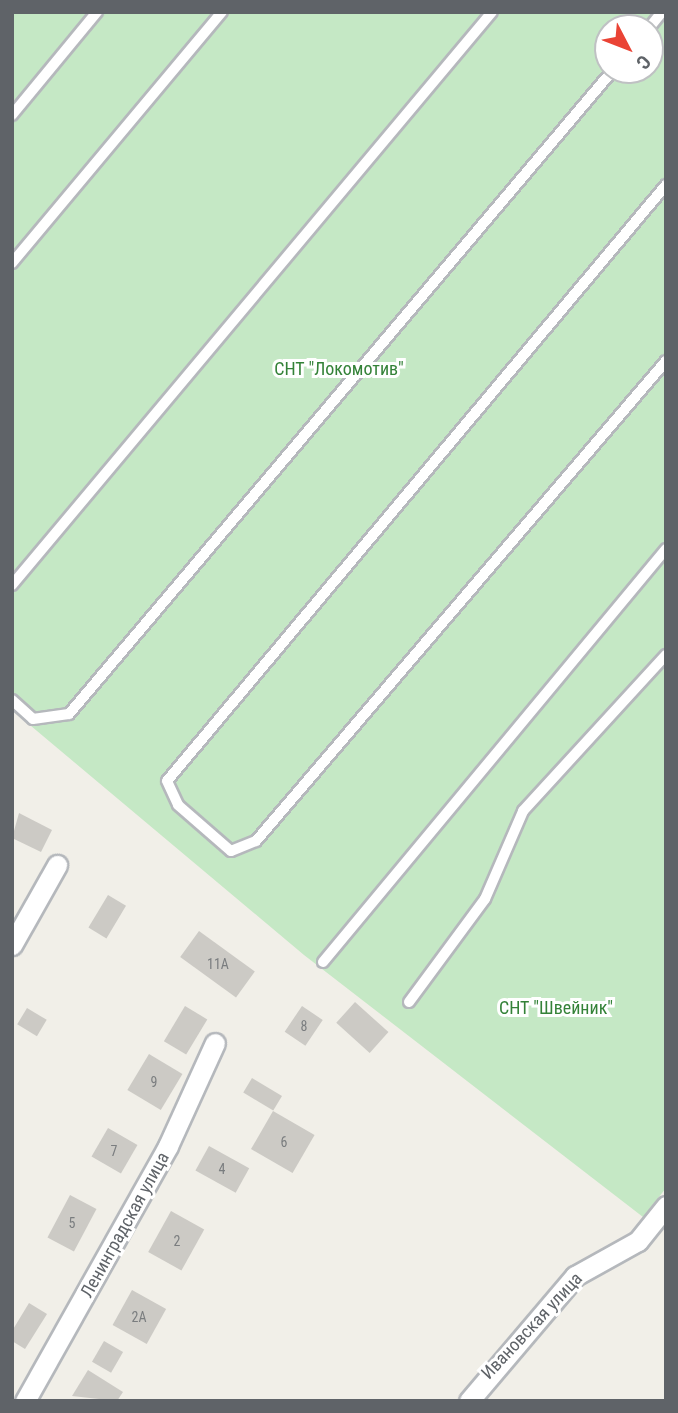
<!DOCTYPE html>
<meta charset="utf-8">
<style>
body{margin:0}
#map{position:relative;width:678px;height:1413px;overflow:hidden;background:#f1efe8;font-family:"Roboto Condensed",sans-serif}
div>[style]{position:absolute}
.green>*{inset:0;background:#c5e8c5}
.building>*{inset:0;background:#cccac5;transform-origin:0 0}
.roads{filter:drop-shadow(2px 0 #b5b8bc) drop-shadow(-2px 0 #b5b8bc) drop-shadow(0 2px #b5b8bc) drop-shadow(0 -2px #b5b8bc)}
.service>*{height:10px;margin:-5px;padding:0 5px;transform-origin:5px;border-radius:5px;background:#fff}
.minor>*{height:19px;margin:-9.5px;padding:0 9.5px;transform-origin:9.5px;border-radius:9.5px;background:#fff}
span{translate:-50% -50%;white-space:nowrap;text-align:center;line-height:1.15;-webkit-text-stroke:6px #fff;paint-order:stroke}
.number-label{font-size:14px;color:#7a7d7f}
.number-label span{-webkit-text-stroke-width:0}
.park-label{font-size:18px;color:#348238}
.street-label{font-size:18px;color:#5f6368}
.frame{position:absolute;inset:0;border:14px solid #5f6368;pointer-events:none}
.north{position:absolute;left:594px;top:14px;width:70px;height:70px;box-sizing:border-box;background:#fff;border:2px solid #bfc1c3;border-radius:50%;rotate:132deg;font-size:19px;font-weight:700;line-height:28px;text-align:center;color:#5f6368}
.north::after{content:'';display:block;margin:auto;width:24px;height:32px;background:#ea4335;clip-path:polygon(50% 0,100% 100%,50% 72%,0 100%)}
</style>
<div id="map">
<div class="green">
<div style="clip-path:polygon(evenodd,12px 12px,666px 12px,666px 1188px,643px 1217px,304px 955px,12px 710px,12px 12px,608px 28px,650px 28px,650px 70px,608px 70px,608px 28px)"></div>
</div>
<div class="building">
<div style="clip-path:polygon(19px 813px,52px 830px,41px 852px,12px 838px)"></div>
<div style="left:108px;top:895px;width:21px;height:38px;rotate:31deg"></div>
<div style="left:199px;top:931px;width:69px;height:32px;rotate:36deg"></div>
<div style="left:355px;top:1002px;width:45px;height:28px;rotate:42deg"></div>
<div style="left:185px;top:1006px;width:26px;height:41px;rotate:31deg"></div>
<div style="left:302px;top:1006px;width:25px;height:31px;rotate:34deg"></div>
<div style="left:27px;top:1008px;width:23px;height:19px;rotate:31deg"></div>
<div style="left:149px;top:1054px;width:39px;height:42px;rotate:31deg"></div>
<div style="left:252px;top:1078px;width:35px;height:17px;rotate:31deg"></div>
<div style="left:273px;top:1111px;width:48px;height:44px;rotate:30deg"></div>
<div style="left:108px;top:1128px;width:34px;height:33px;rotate:30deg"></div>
<div style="left:209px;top:1146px;width:46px;height:28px;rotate:29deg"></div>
<div style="left:70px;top:1195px;width:30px;height:48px;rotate:28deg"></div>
<div style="left:171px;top:1211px;width:38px;height:47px;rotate:29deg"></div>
<div style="left:132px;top:1290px;width:39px;height:40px;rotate:29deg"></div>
<div style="clip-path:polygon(29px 1303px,47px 1314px,25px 1349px,12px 1341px,12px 1331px)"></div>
<div style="left:104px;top:1341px;width:22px;height:24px;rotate:30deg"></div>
<div style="clip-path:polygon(88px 1370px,123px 1392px,117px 1401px,72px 1396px)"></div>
</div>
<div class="roads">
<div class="service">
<div style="left:649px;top:28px;width:21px;rotate:-51deg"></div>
<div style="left:12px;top:115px;width:134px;rotate:-50.5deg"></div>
<div style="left:666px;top:185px;width:777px;rotate:129.94deg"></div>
<div style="left:167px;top:781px;width:26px;rotate:65deg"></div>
<div style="left:178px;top:805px;width:70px;rotate:41deg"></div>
<div style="left:231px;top:851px;width:27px;rotate:-22deg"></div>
<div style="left:256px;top:841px;width:631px;rotate:-49.5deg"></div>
<div style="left:12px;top:263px;width:327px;rotate:-50.1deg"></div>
<div style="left:12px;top:585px;width:747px;rotate:-50.05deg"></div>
<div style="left:12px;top:700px;width:28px;rotate:42deg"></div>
<div style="left:33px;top:719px;width:36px;rotate:-8deg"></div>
<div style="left:69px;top:714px;width:843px;rotate:-49.81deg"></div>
<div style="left:323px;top:962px;width:537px;rotate:-50.29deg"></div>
<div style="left:409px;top:1002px;width:128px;rotate:-53.6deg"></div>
<div style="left:485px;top:899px;width:96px;rotate:-66.6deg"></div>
<div style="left:523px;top:811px;width:212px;rotate:-47.5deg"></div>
</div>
<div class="minor">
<div style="left:12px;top:945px;width:92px;rotate:-60.6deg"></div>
<div style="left:25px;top:1401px;width:292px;rotate:-60.7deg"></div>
<div style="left:168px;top:1146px;width:113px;rotate:-65.5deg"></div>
<div style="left:469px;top:1401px;width:164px;rotate:-49.7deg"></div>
<div style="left:575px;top:1276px;width:72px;rotate:-29.1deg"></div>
<div style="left:638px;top:1241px;width:45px;rotate:-51.3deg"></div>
</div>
</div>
<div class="number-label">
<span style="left:218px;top:964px">11А</span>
<span style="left:304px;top:1026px">8</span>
<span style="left:154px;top:1082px">9</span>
<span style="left:284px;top:1142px">6</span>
<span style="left:114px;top:1151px">7</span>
<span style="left:222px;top:1169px">4</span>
<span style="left:72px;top:1223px">5</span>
<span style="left:177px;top:1241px">2</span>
<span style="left:139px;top:1317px">2А</span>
</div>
<div class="park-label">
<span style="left:339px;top:369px">СНТ "Локомотив"</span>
<span style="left:556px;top:1008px">СНТ "Швейник"</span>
</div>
<div class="street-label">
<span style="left:125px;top:1225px;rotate:-61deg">Ленинградская улица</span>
<span style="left:532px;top:1326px;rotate:-47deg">Ивановская улица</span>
</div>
<div class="frame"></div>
<div class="north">С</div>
</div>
